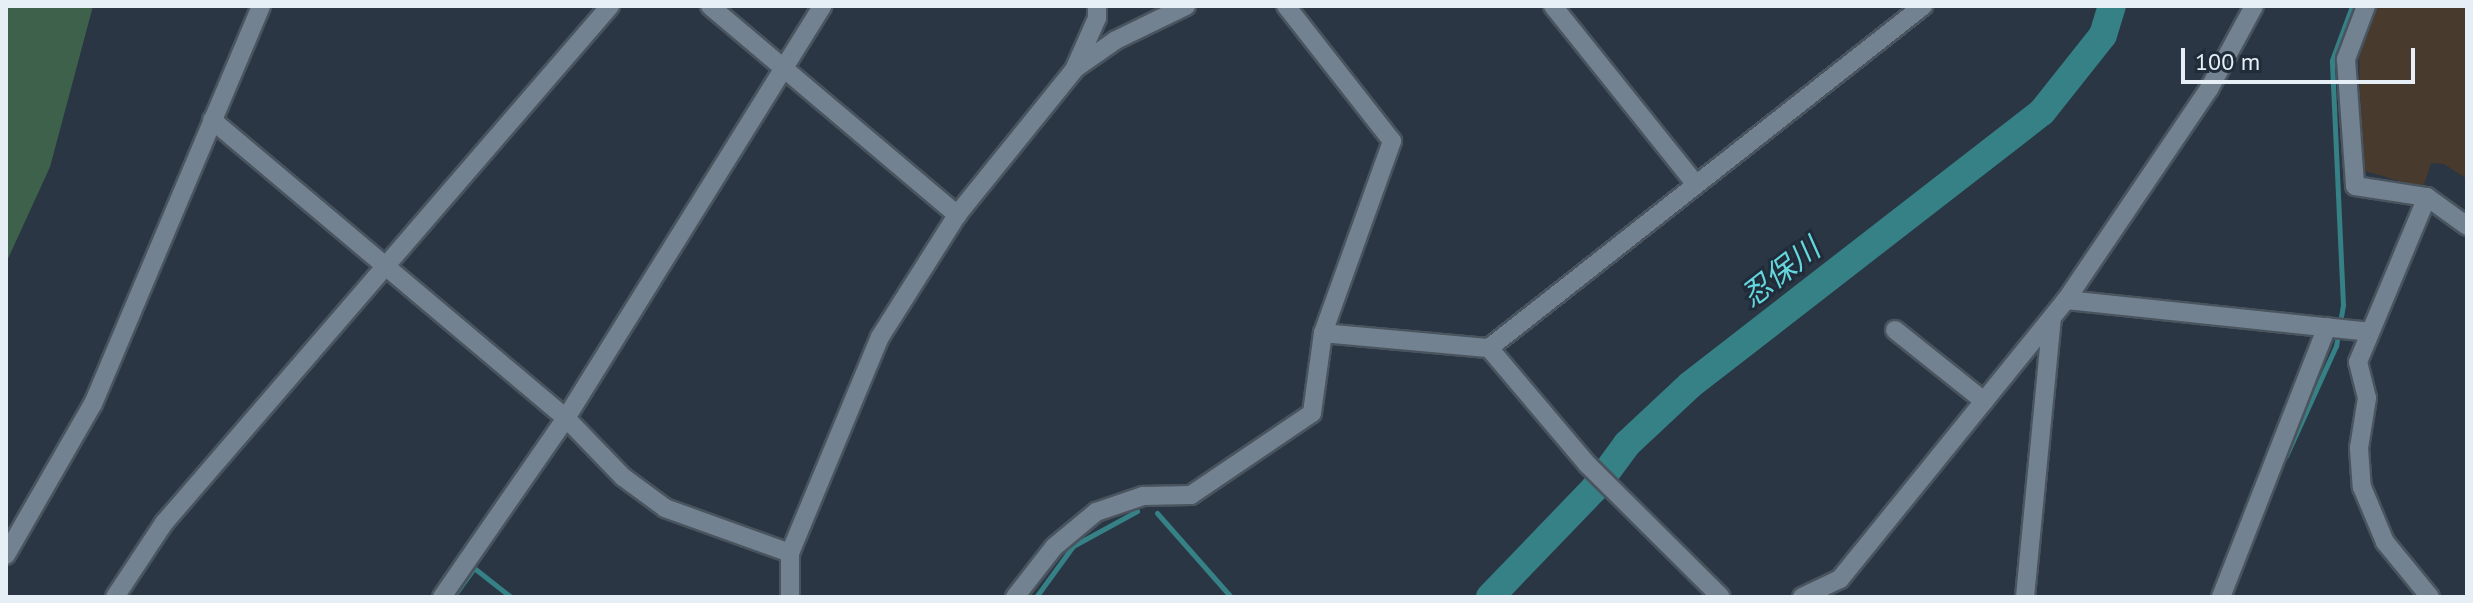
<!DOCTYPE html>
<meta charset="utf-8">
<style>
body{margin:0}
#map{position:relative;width:2473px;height:603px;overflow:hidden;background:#2a3643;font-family:"PT Sans","Noto Sans JP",sans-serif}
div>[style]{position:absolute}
.education>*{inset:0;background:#483a2c}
.green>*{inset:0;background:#3d614b}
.stream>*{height:5px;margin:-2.5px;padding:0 2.5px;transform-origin:2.5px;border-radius:2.5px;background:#368185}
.river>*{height:28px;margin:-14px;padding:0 14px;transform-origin:14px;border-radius:14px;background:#368185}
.roads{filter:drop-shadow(2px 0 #49545e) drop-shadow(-2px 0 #49545e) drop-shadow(0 2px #49545e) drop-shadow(0 -2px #49545e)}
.minor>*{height:18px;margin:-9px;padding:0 9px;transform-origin:9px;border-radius:9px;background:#738291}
span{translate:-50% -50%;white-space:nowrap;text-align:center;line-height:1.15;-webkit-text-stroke:6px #202c39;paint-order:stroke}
.water-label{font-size:30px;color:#64d6dd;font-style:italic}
.frame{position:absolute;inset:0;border:8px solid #e6eef6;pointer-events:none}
.scale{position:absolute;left:2181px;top:48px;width:234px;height:36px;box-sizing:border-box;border:4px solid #e6eef6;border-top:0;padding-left:10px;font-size:24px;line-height:28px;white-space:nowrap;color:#e6eef6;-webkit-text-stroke:6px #202c39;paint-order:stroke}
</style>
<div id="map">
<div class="education">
<div style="clip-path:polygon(2378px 6px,2467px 6px,2467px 179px,2444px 164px,2431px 163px,2423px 188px,2362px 170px,2359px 57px)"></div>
</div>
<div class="green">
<div style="clip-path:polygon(6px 6px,93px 6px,50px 167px,6px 263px)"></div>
</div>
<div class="stream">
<div style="left:2286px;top:456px;width:121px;rotate:-65.6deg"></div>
<div style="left:2336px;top:346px;width:42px;rotate:-80.3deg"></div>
<div style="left:2343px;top:305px;width:245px;rotate:-92.6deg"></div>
<div style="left:2332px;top:60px;width:58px;rotate:-69.7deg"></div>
<div style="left:1157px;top:513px;width:112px;rotate:48.6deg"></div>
<div style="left:453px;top:597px;width:36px;rotate:-54deg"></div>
<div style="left:474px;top:568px;width:47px;rotate:38.1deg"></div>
<div style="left:1036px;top:597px;width:63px;rotate:-54deg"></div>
<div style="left:1073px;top:546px;width:73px;rotate:-28.7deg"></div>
</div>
<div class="river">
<div style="left:1490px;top:597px;width:150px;rotate:-46.1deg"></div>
<div style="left:1594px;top:489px;width:56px;rotate:-53.7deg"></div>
<div style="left:1627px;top:444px;width:86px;rotate:-43.1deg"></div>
<div style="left:1690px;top:385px;width:445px;rotate:-37.8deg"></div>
<div style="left:2042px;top:112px;width:98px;rotate:-51.6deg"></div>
<div style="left:2103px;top:35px;width:30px;rotate:-73deg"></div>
</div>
<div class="roads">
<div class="minor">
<div style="left:710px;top:6px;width:324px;rotate:40.2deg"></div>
<div style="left:1553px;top:6px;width:226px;rotate:51.3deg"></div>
<div style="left:2366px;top:6px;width:57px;rotate:110.7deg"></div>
<div style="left:2346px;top:59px;width:127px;rotate:85.9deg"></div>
<div style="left:2355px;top:186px;width:73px;rotate:8.7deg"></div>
<div style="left:2427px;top:197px;width:49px;rotate:35.9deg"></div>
<div style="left:1076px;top:68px;width:49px;rotate:-35deg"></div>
<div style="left:1116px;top:40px;width:78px;rotate:-25.9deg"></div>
<div style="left:212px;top:120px;width:463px;rotate:40.1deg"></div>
<div style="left:566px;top:418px;width:82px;rotate:46deg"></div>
<div style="left:623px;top:477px;width:52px;rotate:36.4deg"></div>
<div style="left:665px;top:508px;width:133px;rotate:19.8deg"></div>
<div style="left:2427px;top:197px;width:179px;rotate:112.7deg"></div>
<div style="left:2358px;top:362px;width:37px;rotate:76deg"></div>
<div style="left:2367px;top:398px;width:51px;rotate:99.1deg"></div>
<div style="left:2359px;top:448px;width:39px;rotate:86deg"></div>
<div style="left:2362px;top:487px;width:60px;rotate:67.3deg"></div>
<div style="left:2385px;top:542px;width:71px;rotate:50.7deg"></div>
<div style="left:2066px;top:300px;width:305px;rotate:6deg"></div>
<div style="left:1895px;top:330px;width:114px;rotate:38.6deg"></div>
<div style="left:1323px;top:333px;width:167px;rotate:5.2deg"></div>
<div style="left:1489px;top:348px;width:553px;rotate:-38.24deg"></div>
<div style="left:1489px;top:348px;width:153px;rotate:49.8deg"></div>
<div style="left:1588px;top:465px;width:187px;rotate:44.8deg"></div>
<div style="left:6px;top:555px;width:174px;rotate:-60.1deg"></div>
<div style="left:93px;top:404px;width:432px;rotate:-67.1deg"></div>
<div style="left:115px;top:597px;width:89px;rotate:-56.5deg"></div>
<div style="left:164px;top:523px;width:683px;rotate:-49.22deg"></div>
<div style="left:442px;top:597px;width:218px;rotate:-55.3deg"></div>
<div style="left:566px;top:418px;width:485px;rotate:-58.1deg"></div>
<div style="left:790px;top:597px;width:44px;rotate:-90deg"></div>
<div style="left:790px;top:553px;width:234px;rotate:-67.4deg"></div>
<div style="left:880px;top:337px;width:144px;rotate:-57.7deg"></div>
<div style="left:957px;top:215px;width:186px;rotate:-51.1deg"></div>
<div style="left:1074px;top:70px;width:57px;rotate:-66.1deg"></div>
<div style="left:1097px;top:18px;width:12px;rotate:-90deg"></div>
<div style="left:1015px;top:597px;width:63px;rotate:-52deg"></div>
<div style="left:1054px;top:547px;width:55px;rotate:-39.8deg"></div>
<div style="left:1096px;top:512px;width:50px;rotate:-18.8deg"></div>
<div style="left:1143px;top:496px;width:48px;rotate:-1.2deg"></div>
<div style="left:1191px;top:495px;width:146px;rotate:-34.1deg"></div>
<div style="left:1312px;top:413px;width:81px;rotate:-82.2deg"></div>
<div style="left:1323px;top:333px;width:204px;rotate:-70.2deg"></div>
<div style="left:1392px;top:141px;width:172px;rotate:-128.1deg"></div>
<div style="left:1802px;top:597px;width:42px;rotate:-25.3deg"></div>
<div style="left:1840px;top:579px;width:359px;rotate:-51deg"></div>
<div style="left:2066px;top:300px;width:255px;rotate:-55.9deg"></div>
<div style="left:2209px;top:89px;width:94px;rotate:-61.5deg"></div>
<div style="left:2025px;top:597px;width:280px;rotate:-84.5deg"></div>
<div style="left:2221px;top:597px;width:290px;rotate:-68.6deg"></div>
</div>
</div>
<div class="water-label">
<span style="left:1780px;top:272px;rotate:-38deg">忍保川</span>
</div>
<div class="frame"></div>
<div class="scale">100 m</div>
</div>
